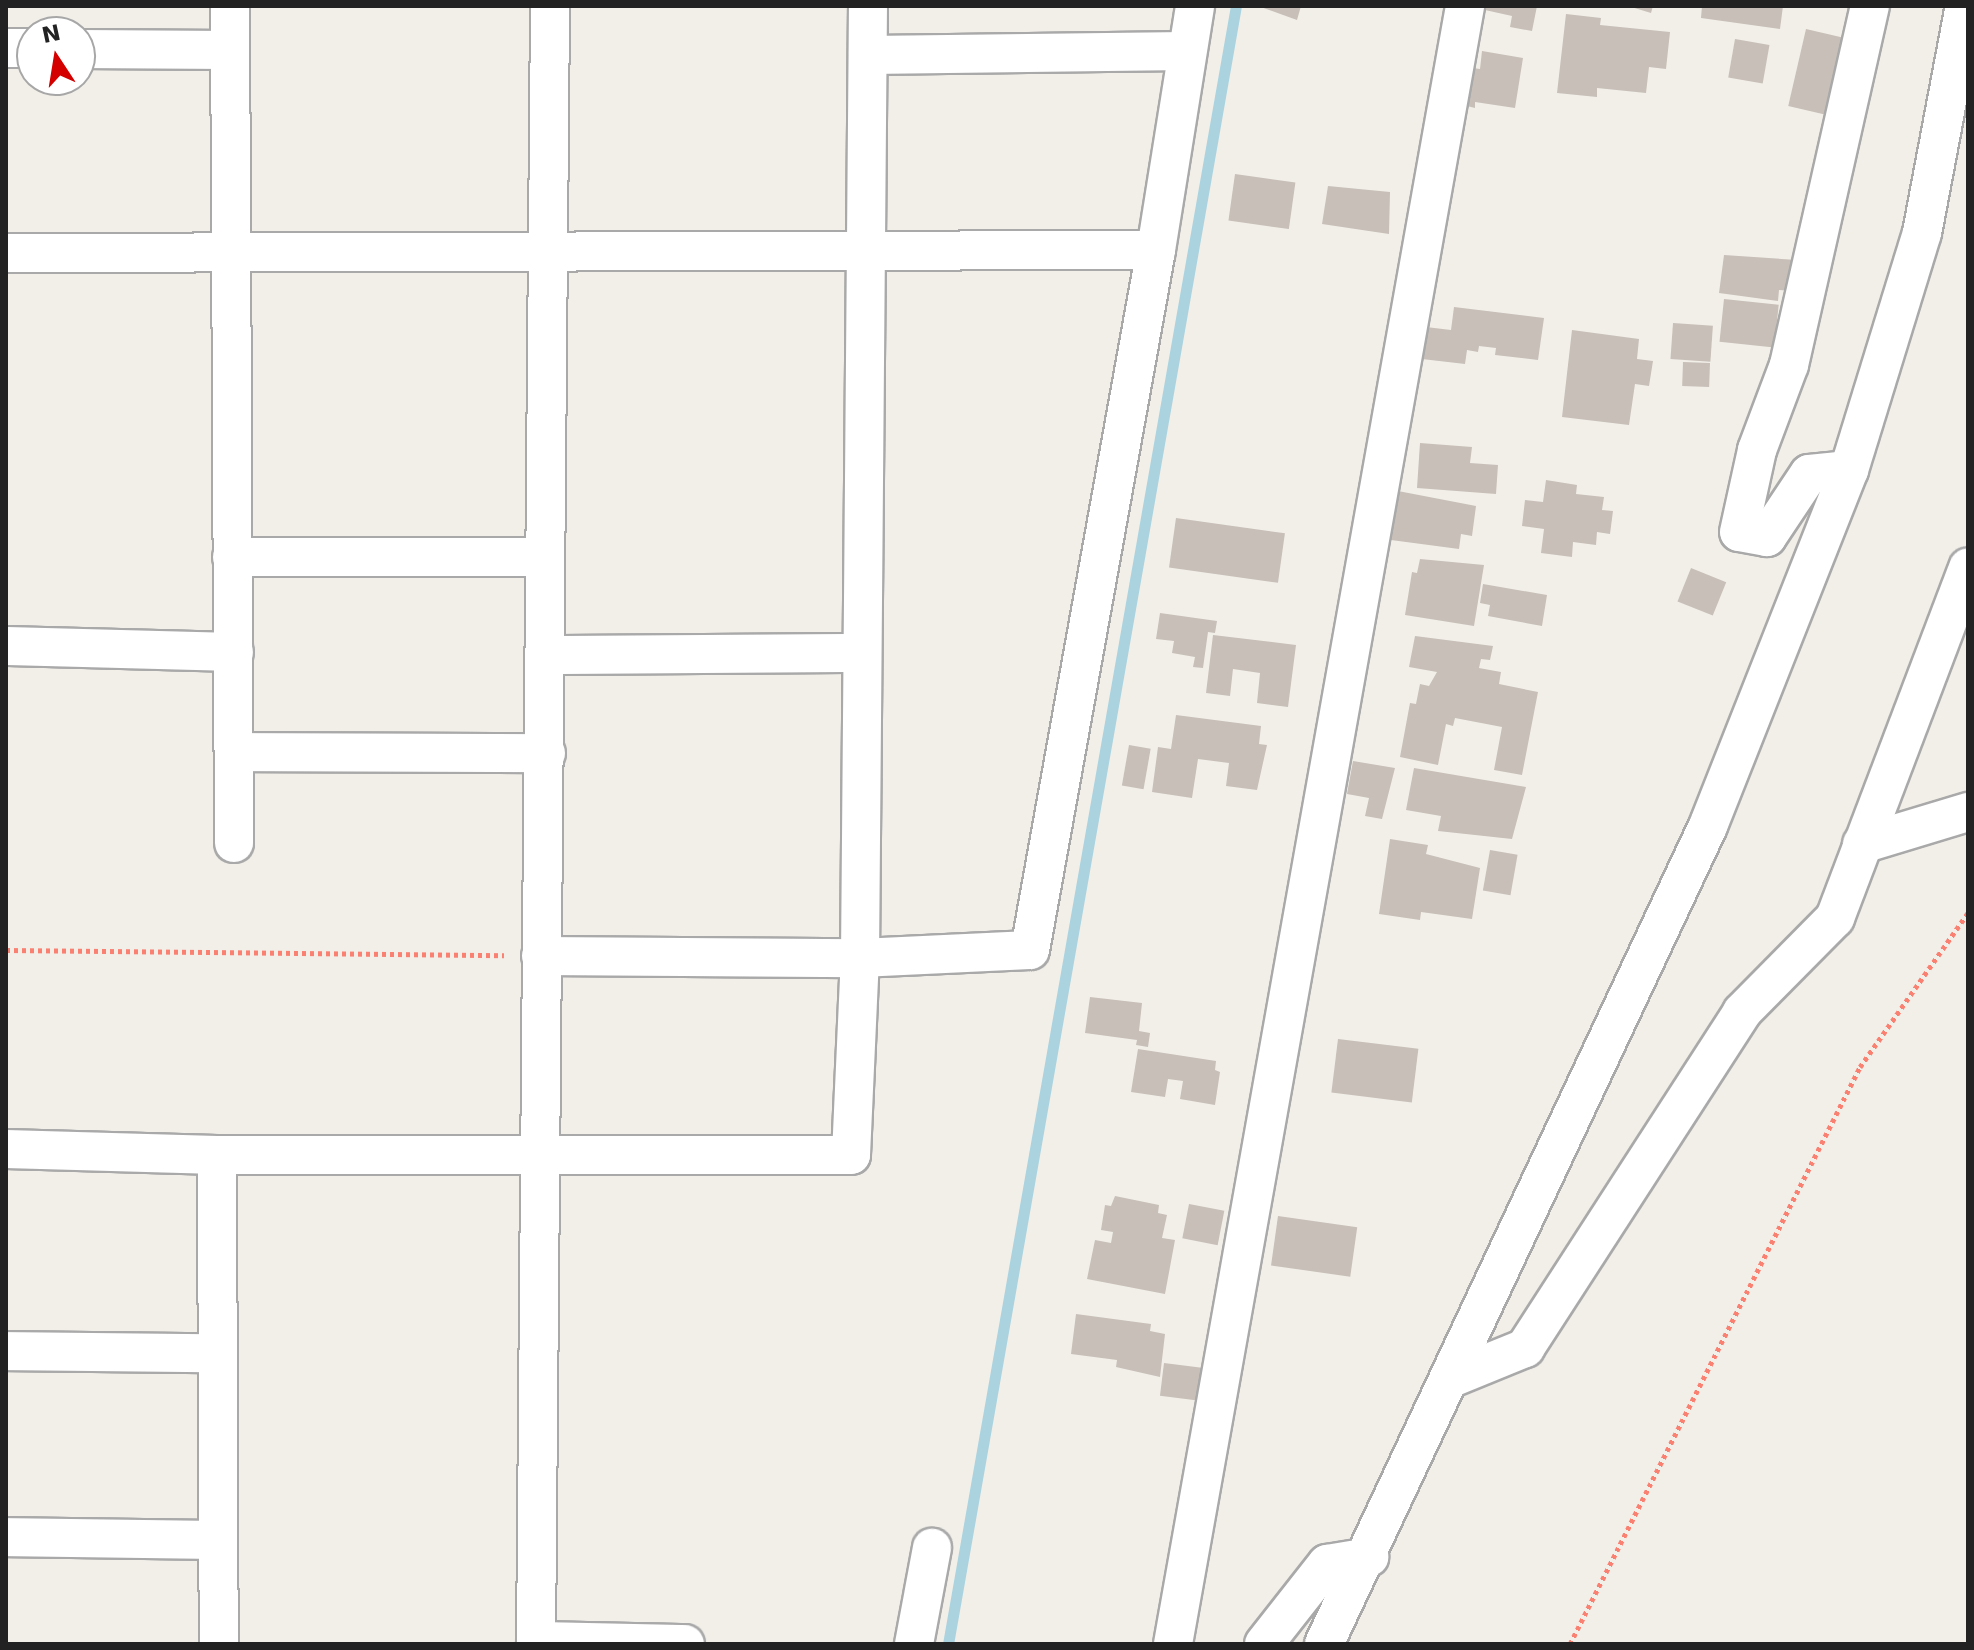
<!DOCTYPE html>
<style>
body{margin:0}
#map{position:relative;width:1974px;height:1650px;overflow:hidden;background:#f2efe9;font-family:"DejaVu Sans",sans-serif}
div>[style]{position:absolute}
.stream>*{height:11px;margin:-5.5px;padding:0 5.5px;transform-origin:5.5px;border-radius:5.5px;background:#aad3df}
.building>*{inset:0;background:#c7bfb8;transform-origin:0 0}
.path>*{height:5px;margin-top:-2.5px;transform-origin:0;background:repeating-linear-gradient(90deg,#fa8072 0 4px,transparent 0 8px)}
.roads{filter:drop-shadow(2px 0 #a9a9a9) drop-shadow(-2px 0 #a9a9a9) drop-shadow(0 2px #a9a9a9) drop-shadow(0 -2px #a9a9a9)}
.minor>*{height:38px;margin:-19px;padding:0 19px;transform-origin:19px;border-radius:19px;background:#fff}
span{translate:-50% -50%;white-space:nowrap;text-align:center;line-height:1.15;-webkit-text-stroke:6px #fff;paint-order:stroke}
.frame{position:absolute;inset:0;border:8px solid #222;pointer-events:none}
.north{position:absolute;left:16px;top:16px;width:80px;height:80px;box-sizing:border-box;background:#fff;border:2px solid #a7a7a7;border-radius:50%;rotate:348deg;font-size:22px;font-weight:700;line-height:32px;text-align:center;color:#222}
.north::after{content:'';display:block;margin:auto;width:28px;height:36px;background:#d40000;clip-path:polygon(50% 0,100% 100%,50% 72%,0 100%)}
</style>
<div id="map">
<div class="stream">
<div style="left:948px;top:1644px;width:1663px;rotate:-80.03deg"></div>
</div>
<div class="building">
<div style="clip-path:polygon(1258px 6px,1301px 6px,1297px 20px)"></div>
<div style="clip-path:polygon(1486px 6px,1537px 6px,1532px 31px,1510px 27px,1512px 16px,1485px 10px)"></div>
<div style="clip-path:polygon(1628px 6px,1653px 6px,1651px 13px)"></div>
<div style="clip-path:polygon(1702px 6px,1783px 6px,1780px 29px,1701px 18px)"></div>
<div style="clip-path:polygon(1566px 14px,1601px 18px,1600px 25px,1670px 32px,1666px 69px,1649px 67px,1646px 93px,1597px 88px,1597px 97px,1557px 93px)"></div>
<div style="left:1806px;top:29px;width:43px;height:79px;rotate:13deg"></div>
<div style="left:1735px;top:39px;width:35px;height:39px;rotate:10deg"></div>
<div style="clip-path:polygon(1482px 51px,1523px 58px,1515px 108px,1475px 102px,1475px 108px,1467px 106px,1473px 68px,1480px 69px)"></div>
<div style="left:1235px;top:174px;width:61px;height:47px;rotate:8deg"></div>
<div style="clip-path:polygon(1328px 186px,1390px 192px,1389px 234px,1322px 224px)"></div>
<div style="clip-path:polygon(1724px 255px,1797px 260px,1793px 291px,1779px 290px,1778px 301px,1719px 293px)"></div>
<div style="left:1724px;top:299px;width:55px;height:43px;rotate:6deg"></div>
<div style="clip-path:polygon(1454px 307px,1544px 318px,1538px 360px,1495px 355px,1496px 348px,1479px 346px,1478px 352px,1467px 350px,1465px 364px,1422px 359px,1426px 327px,1451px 330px)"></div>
<div style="left:1673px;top:323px;width:40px;height:36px;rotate:4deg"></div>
<div style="clip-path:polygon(1572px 330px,1639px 339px,1637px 359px,1653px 361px,1649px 386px,1635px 384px,1629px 425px,1562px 417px)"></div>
<div style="left:1683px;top:362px;width:27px;height:24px;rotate:2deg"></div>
<div style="clip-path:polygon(1420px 443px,1472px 447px,1470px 463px,1498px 465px,1496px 494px,1417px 488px)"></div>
<div style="clip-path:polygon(1546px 480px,1577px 485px,1576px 494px,1604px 497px,1602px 510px,1613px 511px,1610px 534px,1597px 532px,1596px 545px,1573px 542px,1572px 557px,1541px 553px,1544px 529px,1522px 526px,1525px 500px,1543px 502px)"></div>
<div style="clip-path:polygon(1398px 491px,1476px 506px,1472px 536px,1461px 534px,1459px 549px,1391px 540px)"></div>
<div style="left:1176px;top:518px;width:110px;height:50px;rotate:8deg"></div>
<div style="clip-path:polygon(1420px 559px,1484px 565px,1474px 626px,1405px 615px,1412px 572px,1417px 573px)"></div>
<div style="left:1691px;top:568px;width:38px;height:36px;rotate:22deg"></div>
<div style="clip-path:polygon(1483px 584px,1547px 595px,1542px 626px,1488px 616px,1490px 605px,1480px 603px)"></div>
<div style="clip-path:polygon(1160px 613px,1217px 621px,1215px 633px,1208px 632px,1203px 668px,1193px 667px,1195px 657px,1172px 653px,1174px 641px,1156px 639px)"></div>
<div style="clip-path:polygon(1213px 635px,1296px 645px,1288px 707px,1257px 703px,1260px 673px,1233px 669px,1230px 696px,1206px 693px)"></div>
<div style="clip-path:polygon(1415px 636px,1493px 646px,1490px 660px,1481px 659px,1479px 668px,1501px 672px,1499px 684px,1538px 692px,1522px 775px,1494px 770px,1502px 727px,1455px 718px,1453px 726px,1446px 724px,1438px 765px,1400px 757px,1410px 703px,1416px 704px,1420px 684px,1429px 686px,1437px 672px,1409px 667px)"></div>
<div style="clip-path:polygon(1176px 715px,1261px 726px,1259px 744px,1267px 745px,1257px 790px,1226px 786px,1229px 763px,1198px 759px,1192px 798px,1152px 792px,1158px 747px,1171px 749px)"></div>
<div style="left:1129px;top:745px;width:22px;height:41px;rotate:10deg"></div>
<div style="clip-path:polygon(1353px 761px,1395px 768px,1382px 819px,1365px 816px,1369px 798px,1347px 794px)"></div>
<div style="clip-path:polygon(1414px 768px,1526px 787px,1512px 839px,1438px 831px,1441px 816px,1406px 810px)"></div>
<div style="clip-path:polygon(1390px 839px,1428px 845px,1426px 854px,1480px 868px,1472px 919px,1421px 912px,1420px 920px,1379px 914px)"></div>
<div style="left:1490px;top:850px;width:28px;height:41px;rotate:10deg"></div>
<div style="clip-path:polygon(1090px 997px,1142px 1003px,1139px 1031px,1150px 1033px,1148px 1047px,1136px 1045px,1137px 1040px,1085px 1033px)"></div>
<div style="left:1338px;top:1039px;width:81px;height:54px;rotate:7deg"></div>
<div style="clip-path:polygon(1138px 1049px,1216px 1061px,1215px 1070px,1220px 1072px,1215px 1105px,1180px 1099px,1183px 1081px,1168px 1079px,1165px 1097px,1131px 1092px)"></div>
<div style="clip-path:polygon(1115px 1196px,1159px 1205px,1158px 1213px,1167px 1215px,1162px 1238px,1175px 1240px,1165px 1294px,1087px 1279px,1095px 1240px,1111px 1243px,1113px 1232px,1101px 1230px,1105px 1205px,1111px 1206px)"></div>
<div style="left:1189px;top:1204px;width:36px;height:35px;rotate:11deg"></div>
<div style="left:1278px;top:1216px;width:80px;height:50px;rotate:8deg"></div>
<div style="clip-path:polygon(1076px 1314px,1151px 1324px,1150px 1331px,1165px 1334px,1160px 1377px,1116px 1367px,1117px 1360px,1071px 1354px)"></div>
<div style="left:1164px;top:1363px;width:38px;height:33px;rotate:7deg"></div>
</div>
<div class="path">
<div style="left:6px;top:950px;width:498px;rotate:0.6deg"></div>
<div style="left:1570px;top:1644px;width:646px;rotate:-63.32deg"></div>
<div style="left:1860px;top:1067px;width:188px;rotate:-55deg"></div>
</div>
<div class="roads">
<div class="minor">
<div style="left:230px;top:6px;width:837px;rotate:89.73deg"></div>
<div style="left:6px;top:48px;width:26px"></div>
<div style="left:80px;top:49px;width:150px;rotate:0.4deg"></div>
<div style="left:868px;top:55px;width:319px;rotate:-0.7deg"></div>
<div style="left:6px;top:253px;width:1150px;rotate:-0.15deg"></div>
<div style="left:1156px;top:250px;width:247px;rotate:-80.9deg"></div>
<div style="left:1849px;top:470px;width:40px;rotate:174.3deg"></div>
<div style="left:1809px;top:474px;width:76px;rotate:123.7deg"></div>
<div style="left:1767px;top:537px;width:28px;rotate:-170deg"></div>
<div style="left:1739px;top:532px;width:84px;rotate:-77.6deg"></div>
<div style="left:1757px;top:450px;width:91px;rotate:-69.4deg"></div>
<div style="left:1789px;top:365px;width:368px;rotate:-77.3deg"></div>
<div style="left:232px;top:557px;width:312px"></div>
<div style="left:6px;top:646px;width:228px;rotate:1.5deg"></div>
<div style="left:545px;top:655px;width:317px;rotate:-0.4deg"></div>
<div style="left:234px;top:752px;width:312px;rotate:0.2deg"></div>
<div style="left:1862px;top:844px;width:111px;rotate:-16.8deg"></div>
<div style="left:541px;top:956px;width:319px;rotate:0.4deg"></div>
<div style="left:860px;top:958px;width:170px;rotate:-2.7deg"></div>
<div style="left:1030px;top:950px;width:711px;rotate:-79.8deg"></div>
<div style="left:6px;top:1149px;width:211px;rotate:1.6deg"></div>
<div style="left:217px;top:1155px;width:634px"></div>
<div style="left:851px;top:1155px;width:197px;rotate:-87.4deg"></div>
<div style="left:860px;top:958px;width:952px;rotate:-89.52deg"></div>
<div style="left:217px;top:1155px;width:489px;rotate:89.8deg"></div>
<div style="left:6px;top:1351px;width:208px;rotate:0.6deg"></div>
<div style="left:1454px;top:1377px;width:77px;rotate:-22.2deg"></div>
<div style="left:1525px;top:1348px;width:400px;rotate:-57.1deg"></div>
<div style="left:1742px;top:1012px;width:132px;rotate:-45.3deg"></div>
<div style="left:1835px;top:918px;width:375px;rotate:-69.2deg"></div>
<div style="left:6px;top:1537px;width:210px;rotate:0.8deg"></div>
<div style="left:536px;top:1641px;width:149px;rotate:1.2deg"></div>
<div style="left:536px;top:1644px;width:1638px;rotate:-89.51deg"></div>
<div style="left:914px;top:1644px;width:98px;rotate:-79.4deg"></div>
<div style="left:1173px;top:1644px;width:1664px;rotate:-79.89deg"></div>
<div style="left:1264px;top:1644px;width:102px;rotate:-51.8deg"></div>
<div style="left:1327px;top:1564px;width:43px;rotate:-9.5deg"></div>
<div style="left:1324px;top:1644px;width:904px;rotate:-64.85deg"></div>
<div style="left:1708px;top:826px;width:383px;rotate:-68.4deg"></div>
<div style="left:1849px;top:470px;width:248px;rotate:-72.9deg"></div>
<div style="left:1922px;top:233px;width:231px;rotate:-79.3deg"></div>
</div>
</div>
<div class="frame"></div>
<div class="north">N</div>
</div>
